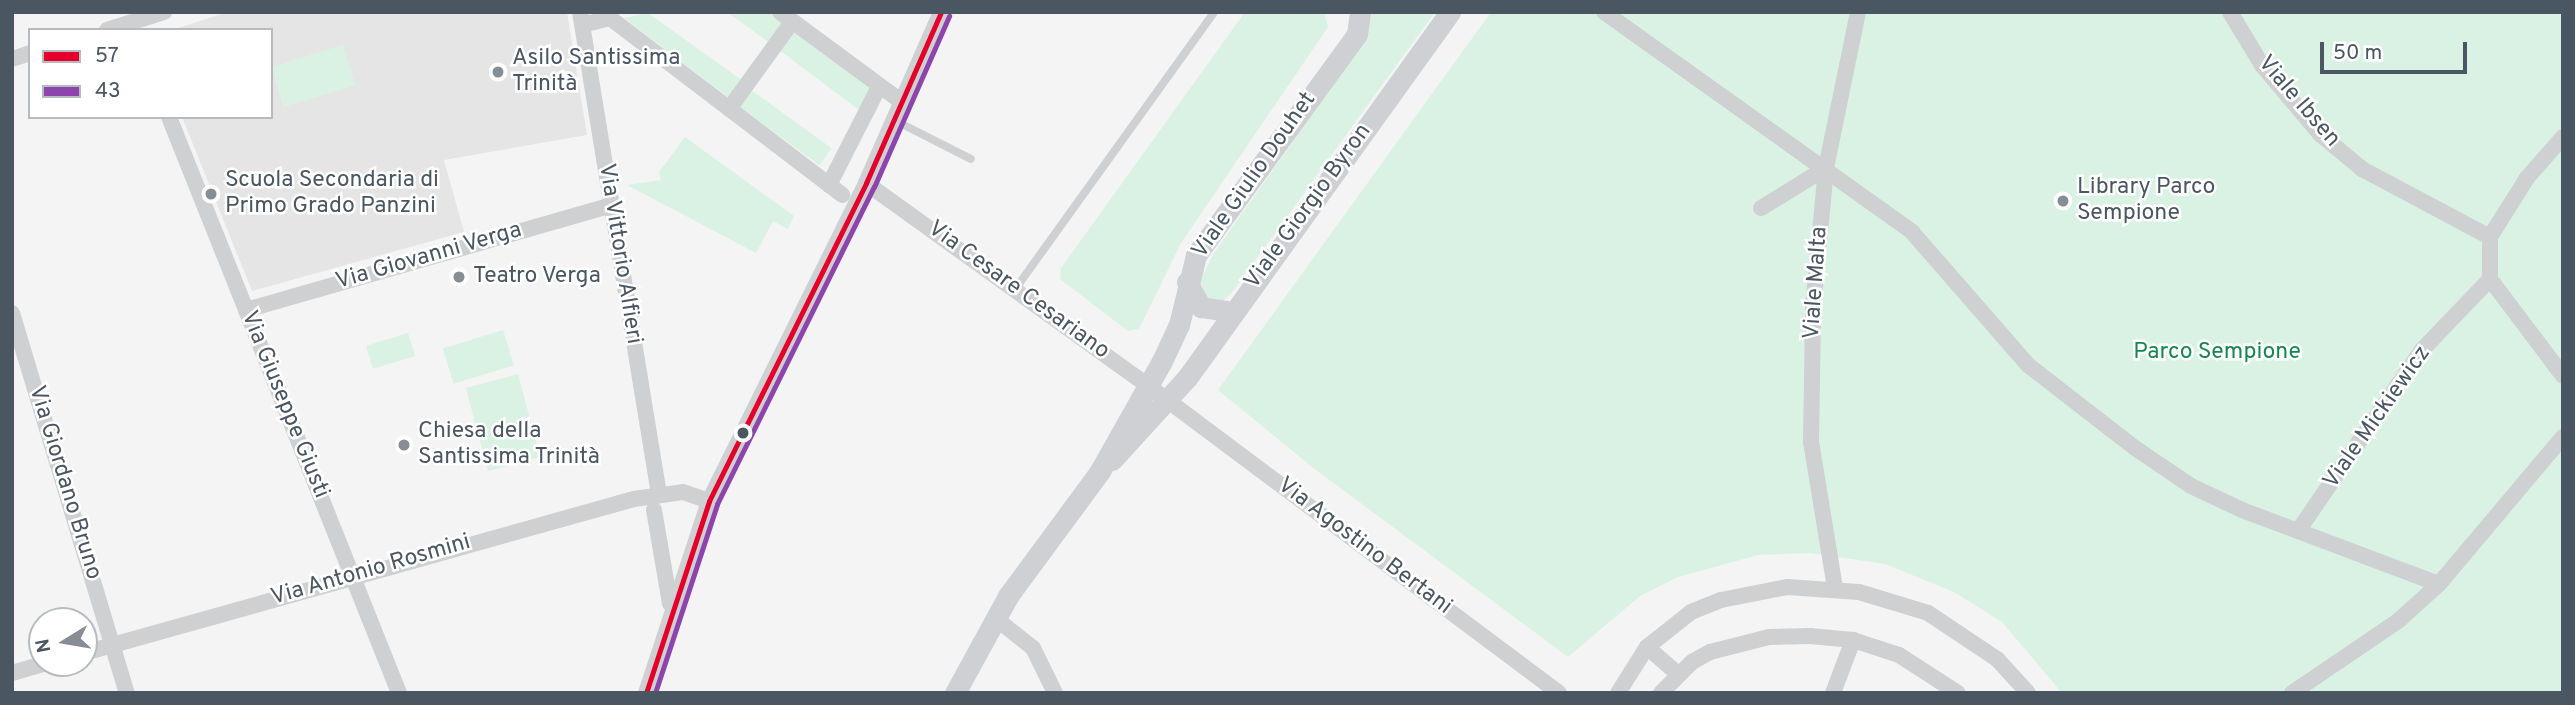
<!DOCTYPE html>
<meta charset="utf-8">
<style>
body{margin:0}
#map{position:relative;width:2575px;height:705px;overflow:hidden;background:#f4f4f4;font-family:Overpass,sans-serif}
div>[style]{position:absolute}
.education>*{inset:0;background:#e6e5e6}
.green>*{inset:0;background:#d9f2e3;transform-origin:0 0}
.lane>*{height:8px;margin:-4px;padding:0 4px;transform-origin:4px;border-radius:4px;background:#ced0d2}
.street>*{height:16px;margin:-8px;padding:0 8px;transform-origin:8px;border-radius:8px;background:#ced0d2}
.secondary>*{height:21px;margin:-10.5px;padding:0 10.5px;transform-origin:10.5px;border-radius:10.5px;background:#ced0d4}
.bus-1>*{height:5px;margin:-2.5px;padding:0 2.5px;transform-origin:2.5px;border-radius:2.5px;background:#e4002b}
.bus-2>*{height:5px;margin:-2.5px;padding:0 2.5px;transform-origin:2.5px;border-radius:2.5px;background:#8e44ad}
.dots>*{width:19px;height:19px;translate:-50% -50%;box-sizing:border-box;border:4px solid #fff;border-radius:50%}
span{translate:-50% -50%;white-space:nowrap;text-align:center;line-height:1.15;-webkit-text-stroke:5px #fff;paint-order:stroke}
.poi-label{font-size:23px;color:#4a5661}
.left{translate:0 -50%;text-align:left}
.street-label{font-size:23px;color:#4a5661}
.park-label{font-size:23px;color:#17864f}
.frame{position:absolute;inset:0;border:14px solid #4a5661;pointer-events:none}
.legend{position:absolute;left:28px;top:28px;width:245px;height:91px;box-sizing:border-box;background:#fff;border:2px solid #b7bbc0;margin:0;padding:9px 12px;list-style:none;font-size:21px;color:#4a5661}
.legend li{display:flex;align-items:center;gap:14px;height:35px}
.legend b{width:35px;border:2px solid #b7bbc0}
.north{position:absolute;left:28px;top:607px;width:70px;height:70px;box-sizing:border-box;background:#fff;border:2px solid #b7bbc0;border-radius:50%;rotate:259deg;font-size:19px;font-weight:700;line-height:28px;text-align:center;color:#4a5661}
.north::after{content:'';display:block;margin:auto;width:24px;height:32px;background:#868d94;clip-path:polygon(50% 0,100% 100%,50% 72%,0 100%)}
.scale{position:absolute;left:2320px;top:42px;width:147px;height:32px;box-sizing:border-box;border:4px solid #4a5661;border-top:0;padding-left:9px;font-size:21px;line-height:24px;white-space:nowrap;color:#4a5661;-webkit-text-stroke:5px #fff;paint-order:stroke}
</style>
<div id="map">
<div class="education">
<div style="clip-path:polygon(228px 12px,567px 12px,587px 135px,444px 160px,464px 232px,252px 291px,182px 117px,271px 117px,271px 30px,172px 30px)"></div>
</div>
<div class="green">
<div style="clip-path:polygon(727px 12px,769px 12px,784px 23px,770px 43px)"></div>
<div style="clip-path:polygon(1245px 12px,1324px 12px,1328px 27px,1181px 243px,1139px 329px,1128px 331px,1060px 279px,1061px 268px)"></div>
<div style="clip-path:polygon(1372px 12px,1435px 12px,1231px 294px,1220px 303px,1208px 300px,1200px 281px,1214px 253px,1363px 43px)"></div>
<div style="clip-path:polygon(1491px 12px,2563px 12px,2563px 693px,2062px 693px,2002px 622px,1954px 592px,1885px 564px,1810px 553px,1758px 555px,1678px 577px,1640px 596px,1568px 657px,1312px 467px,1218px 390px)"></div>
<div style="clip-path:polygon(648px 13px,743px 81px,729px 98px,624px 18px)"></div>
<div style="left:794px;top:31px;width:100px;height:24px;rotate:37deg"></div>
<div style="left:343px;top:45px;width:42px;height:75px;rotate:73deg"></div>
<div style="left:750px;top:89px;width:101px;height:21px;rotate:36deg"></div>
<div style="clip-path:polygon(685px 137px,794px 216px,788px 229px,773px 221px,756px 253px,627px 185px,661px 180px,659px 172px)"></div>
<div style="left:503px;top:330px;width:37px;height:63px;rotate:73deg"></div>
<div style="left:408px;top:333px;width:24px;height:44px;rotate:73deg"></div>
<div style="left:518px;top:374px;width:86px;height:54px;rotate:75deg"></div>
</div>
<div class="lane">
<div style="left:894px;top:120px;width:86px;rotate:26.9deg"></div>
<div style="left:1016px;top:288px;width:340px;rotate:-54.3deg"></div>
</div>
<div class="street">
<div style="left:580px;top:12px;width:489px;rotate:80.7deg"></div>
<div style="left:780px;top:12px;width:152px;rotate:36.4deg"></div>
<div style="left:1604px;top:12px;width:379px;rotate:35.5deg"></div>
<div style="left:1912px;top:232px;width:176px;rotate:48.9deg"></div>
<div style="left:2028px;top:365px;width:135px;rotate:37.8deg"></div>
<div style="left:2135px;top:448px;width:68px;rotate:34.2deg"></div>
<div style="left:2191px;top:486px;width:56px;rotate:25.2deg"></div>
<div style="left:2242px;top:510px;width:210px;rotate:20.6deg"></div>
<div style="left:2230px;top:12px;width:62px;rotate:58.9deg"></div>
<div style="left:2262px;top:65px;width:90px;rotate:50deg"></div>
<div style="left:2320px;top:134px;width:55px;rotate:39.8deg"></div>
<div style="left:2362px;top:169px;width:145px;rotate:28deg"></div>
<div style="left:590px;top:23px;width:21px;rotate:-14deg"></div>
<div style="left:610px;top:18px;width:292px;rotate:37.3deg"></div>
<div style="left:107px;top:30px;width:60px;rotate:-17.5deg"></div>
<div style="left:12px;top:59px;width:19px;rotate:-18deg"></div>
<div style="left:729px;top:109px;width:107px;rotate:-54.1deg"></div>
<div style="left:169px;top:117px;width:620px;rotate:68.23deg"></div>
<div style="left:2563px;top:137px;width:55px;rotate:131.3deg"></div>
<div style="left:2527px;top:178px;width:70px;rotate:122.1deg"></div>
<div style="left:2490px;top:237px;width:42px;rotate:90deg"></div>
<div style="left:2490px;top:279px;width:121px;rotate:53deg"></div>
<div style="left:866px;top:183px;width:346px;rotate:35.7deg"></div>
<div style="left:1147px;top:385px;width:514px;rotate:36.78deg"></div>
<div style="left:829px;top:185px;width:110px;rotate:-63deg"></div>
<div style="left:1761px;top:208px;width:76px;rotate:-31.6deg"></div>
<div style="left:246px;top:310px;width:380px;rotate:-16deg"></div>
<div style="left:12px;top:313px;width:397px;rotate:73.2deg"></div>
<div style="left:654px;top:510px;width:95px;rotate:80.3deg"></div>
<div style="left:2298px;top:531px;width:219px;rotate:-55.6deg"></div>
<div style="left:2422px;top:350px;width:98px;rotate:-46.2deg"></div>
<div style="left:1835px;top:588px;width:148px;rotate:-99.3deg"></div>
<div style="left:1811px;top:442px;width:134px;rotate:-89.1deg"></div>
<div style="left:1813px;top:308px;width:141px;rotate:-84.7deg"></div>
<div style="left:1826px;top:168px;width:159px;rotate:-78.4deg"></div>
<div style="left:995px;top:618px;width:48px;rotate:38.3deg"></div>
<div style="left:1033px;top:648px;width:50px;rotate:63.9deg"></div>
<div style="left:1647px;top:647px;width:41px;rotate:41.1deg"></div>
<div style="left:84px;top:653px;width:571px;rotate:-15.64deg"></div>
<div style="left:634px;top:499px;width:49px;rotate:-8.1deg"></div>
<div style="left:683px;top:492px;width:28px;rotate:19deg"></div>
<div style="left:12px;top:673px;width:37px;rotate:-16deg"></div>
<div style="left:646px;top:693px;width:202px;rotate:-71.8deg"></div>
<div style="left:709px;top:501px;width:355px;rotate:-63.7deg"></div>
<div style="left:866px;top:183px;width:187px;rotate:-66.3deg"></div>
<div style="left:1618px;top:693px;width:54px;rotate:-57.8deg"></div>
<div style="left:1647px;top:647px;width:56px;rotate:-38.5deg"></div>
<div style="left:1691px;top:612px;width:32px;rotate:-22deg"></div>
<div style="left:1721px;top:600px;width:67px;rotate:-11.1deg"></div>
<div style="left:1787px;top:587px;width:72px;rotate:4deg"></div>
<div style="left:1859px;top:592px;width:72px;rotate:16.9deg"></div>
<div style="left:1928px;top:613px;width:83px;rotate:33.7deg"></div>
<div style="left:1997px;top:659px;width:46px;rotate:47.6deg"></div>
<div style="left:1661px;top:693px;width:44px;rotate:-45deg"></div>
<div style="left:1692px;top:662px;width:21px;rotate:-29deg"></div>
<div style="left:1710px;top:652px;width:61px;rotate:-14.3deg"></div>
<div style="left:1769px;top:637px;width:41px;rotate:-1.4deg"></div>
<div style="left:1810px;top:636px;width:43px;rotate:5.3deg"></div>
<div style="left:1853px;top:640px;width:48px;rotate:18.1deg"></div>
<div style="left:1899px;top:655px;width:70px;rotate:32.8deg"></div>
<div style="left:1833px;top:693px;width:57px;rotate:-69.3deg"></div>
<div style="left:2292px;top:693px;width:128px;rotate:-34.2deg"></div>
<div style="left:2398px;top:621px;width:55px;rotate:-42.1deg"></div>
<div style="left:2439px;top:584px;width:192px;rotate:-49.9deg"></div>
</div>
<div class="secondary">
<div style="left:1187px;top:282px;width:29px;rotate:61deg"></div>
<div style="left:1201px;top:307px;width:30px;rotate:9deg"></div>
<div style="left:1112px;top:460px;width:111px;rotate:-47.6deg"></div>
<div style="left:1187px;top:378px;width:451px;rotate:-54.3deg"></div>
<div style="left:955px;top:693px;width:111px;rotate:-61.3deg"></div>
<div style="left:1008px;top:596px;width:155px;rotate:-53.6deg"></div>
<div style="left:1100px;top:471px;width:126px;rotate:-60.6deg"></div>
<div style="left:1162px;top:361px;width:40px;rotate:-65deg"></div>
<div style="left:1179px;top:325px;width:72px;rotate:-76.3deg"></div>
<div style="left:1196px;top:255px;width:273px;rotate:-53.9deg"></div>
<div style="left:1357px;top:34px;width:22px;rotate:-82deg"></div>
</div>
<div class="bus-1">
<div style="left:646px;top:693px;width:202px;rotate:-71.8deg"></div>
<div style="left:709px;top:501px;width:355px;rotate:-63.7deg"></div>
<div style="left:866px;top:183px;width:187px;rotate:-66.3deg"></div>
</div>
<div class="bus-2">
<div style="left:655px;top:693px;width:199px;rotate:-71.8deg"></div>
<div style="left:717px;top:504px;width:354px;rotate:-63.7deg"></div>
<div style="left:874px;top:187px;width:187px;rotate:-66.3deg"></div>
</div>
<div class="dots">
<div style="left:498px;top:72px;background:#868d94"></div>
<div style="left:211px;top:194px;background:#868d94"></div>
<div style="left:2063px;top:201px;background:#868d94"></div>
<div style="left:459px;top:277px;background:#868d94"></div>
<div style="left:743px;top:433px;background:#4a5661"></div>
<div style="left:404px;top:445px;background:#868d94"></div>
</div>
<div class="poi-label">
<span class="left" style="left:512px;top:72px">Asilo Santissima<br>Trinità</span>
<span class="left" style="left:225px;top:194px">Scuola Secondaria di<br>Primo Grado Panzini</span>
<span class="left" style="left:2077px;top:201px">Library Parco<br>Sempione</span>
<span class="left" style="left:473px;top:277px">Teatro Verga</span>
<span class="left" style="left:418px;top:445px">Chiesa della<br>Santissima Trinità</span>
</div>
<div class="street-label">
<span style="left:2298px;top:102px;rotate:49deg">Viale Ibsen</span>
<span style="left:1255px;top:176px;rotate:-55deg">Viale Giulio Douhet</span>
<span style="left:1309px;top:207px;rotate:-54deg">Viale Giorgio Byron</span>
<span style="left:619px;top:254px;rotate:81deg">Via Vittorio Alfieri</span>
<span style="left:429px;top:257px;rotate:-16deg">Via Giovanni Verga</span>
<span style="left:1817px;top:283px;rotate:-86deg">Viale Malta</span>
<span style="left:1018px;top:291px;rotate:36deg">Via Cesare Cesariano</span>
<span style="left:284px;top:405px;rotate:68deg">Via Giuseppe Giusti</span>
<span style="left:2378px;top:418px;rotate:-55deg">Viale Mickiewicz</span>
<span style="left:64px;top:483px;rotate:73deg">Via Giordano Bruno</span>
<span style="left:1364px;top:547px;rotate:37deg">Via Agostino Bertani</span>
<span style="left:371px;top:571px;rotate:-16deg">Via Antonio Rosmini</span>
</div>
<div class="park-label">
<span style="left:2217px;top:353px">Parco Sempione</span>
</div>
<div class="frame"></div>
<ul class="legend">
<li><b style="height:9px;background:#e4002b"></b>57</li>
<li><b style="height:9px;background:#8e44ad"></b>43</li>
</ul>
<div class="north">N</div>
<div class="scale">50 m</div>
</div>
